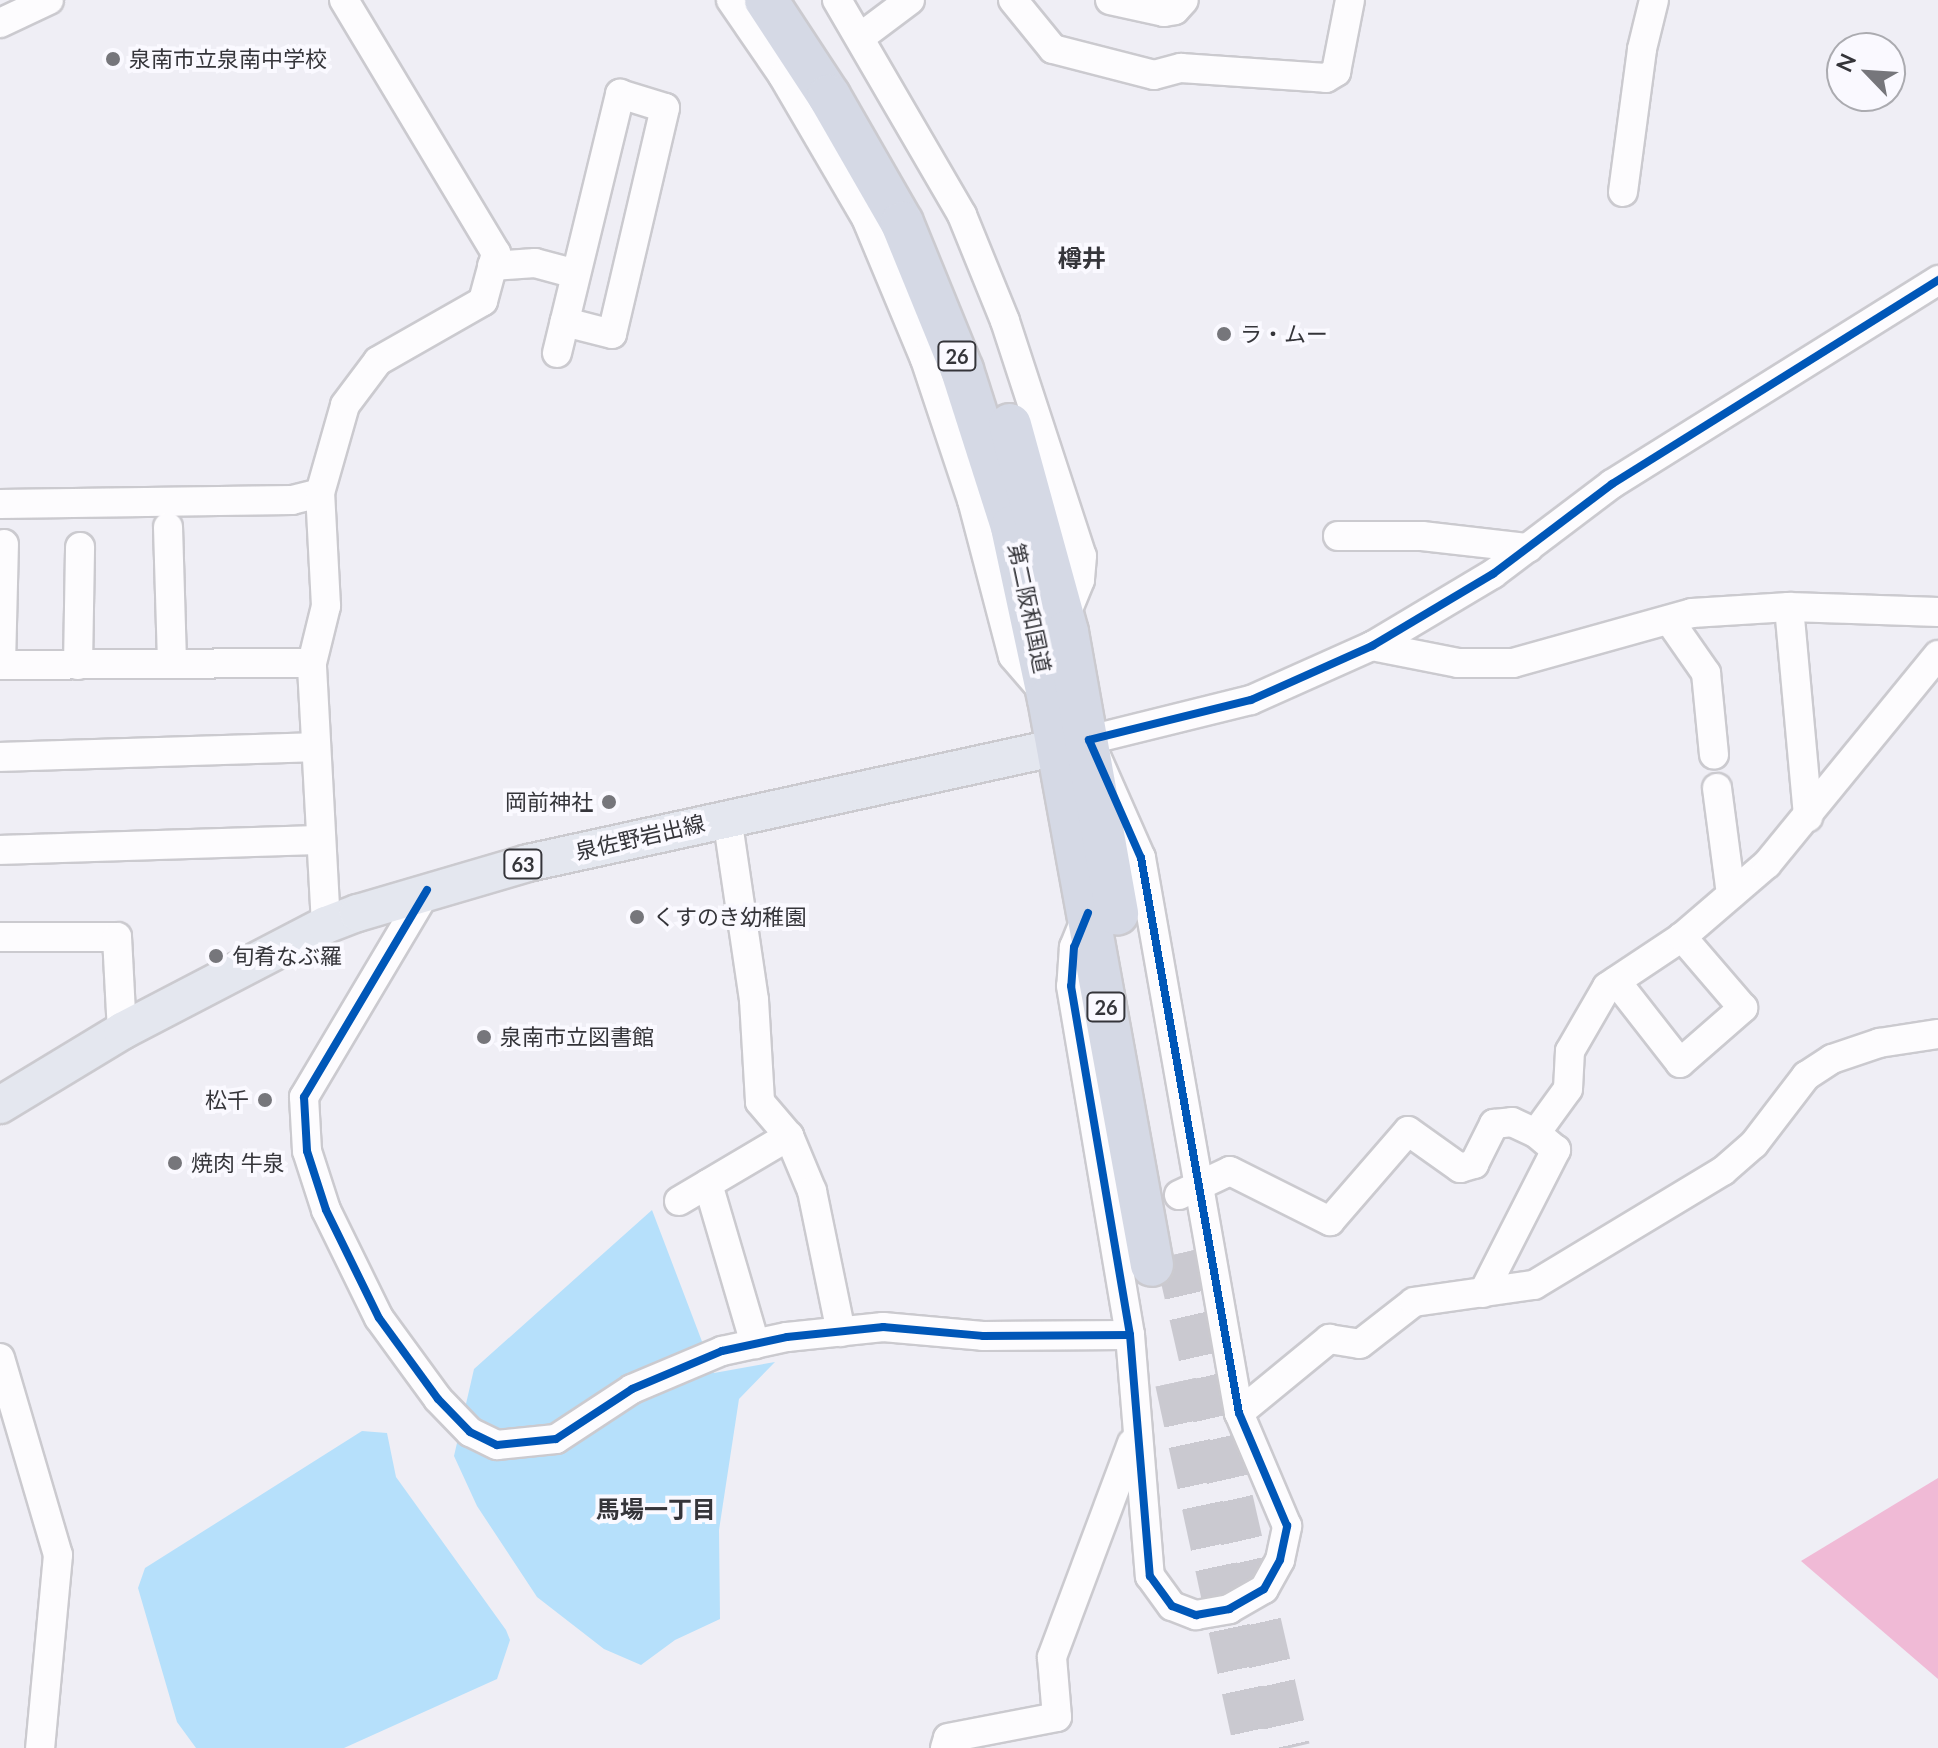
<!DOCTYPE html>
<meta charset="utf-8">
<style>
body{margin:0}
#map{position:relative;width:1938px;height:1748px;overflow:hidden;background:#efeef5;font-family:Lato,"Noto Sans JP",sans-serif}
div>[style]{position:absolute}
.forest>*{inset:0;background:#f0bad6}
.water>*{inset:0;background:#b6e0fb}
.highway-tunnel>*{height:42px;margin-top:-21px;transform-origin:0;background:repeating-linear-gradient(90deg,#cac9d0 0 42px,transparent 0 63px)}
.roads{filter:drop-shadow(2px 0 #cbcacf) drop-shadow(-2px 0 #cbcacf) drop-shadow(0 2px #cbcacf) drop-shadow(0 -2px #cbcacf)}
.minor>*{height:28px;margin:-14px;padding:0 14px;transform-origin:14px;border-radius:14px;background:#fdfcfe}
.major>*{height:36px;margin:-18px;padding:0 18px;transform-origin:18px;border-radius:18px;background:#e4e7ef}
.highway>*{height:42px;margin:-21px;padding:0 21px;transform-origin:21px;border-radius:21px;background:#d5d9e5}
.cycleway>*{height:8px;margin:-4px;padding:0 4px;transform-origin:4px;border-radius:4px;background:#0057b8}
.dots>*{width:22px;height:22px;translate:-50% -50%;box-sizing:border-box;border:4px solid #faf9ff;border-radius:50%}
span{translate:-50% -50%;white-space:nowrap;text-align:center;line-height:1.15;-webkit-text-stroke:8px #faf9ff;paint-order:stroke}
.shield-label span{padding:2px 6px;background:#faf9ff;border:2px solid;border-radius:6px;-webkit-text-stroke-width:0}
.shield-label{font-size:20px;color:#35353a;font-weight:700}
.poi-label{font-size:22px;color:#35353a}
.left{translate:0 -50%;text-align:left}
.right{translate:-100% -50%;text-align:right}
.street-label{font-size:22px;color:#35353a}
.neighbourhood-label{font-size:24px;color:#35353a;font-weight:700}
.north{position:absolute;left:1826px;top:32px;width:80px;height:80px;box-sizing:border-box;background:#faf9ff;border:2px solid #ababb0;border-radius:50%;rotate:295deg;font-size:22px;font-weight:700;line-height:32px;text-align:center;color:#35353a}
.north::after{content:'';display:block;margin:auto;width:28px;height:36px;background:#76767b;clip-path:polygon(50% 0,100% 100%,50% 72%,0 100%)}
</style>
<div id="map">
<div class="forest">
<div style="clip-path:polygon(1938px 1478px,1938px 1679px,1801px 1561px)"></div>
</div>
<div class="water">
<div style="clip-path:polygon(652px 1210px,714px 1373px,775px 1362px,739px 1399px,719px 1530px,720px 1619px,675px 1640px,641px 1665px,604px 1649px,537px 1597px,477px 1506px,454px 1456px,474px 1369px)"></div>
<div style="clip-path:polygon(362px 1431px,387px 1433px,396px 1477px,506px 1630px,510px 1640px,497px 1679px,344px 1748px,196px 1748px,177px 1722px,138px 1588px,145px 1568px)"></div>
</div>
<div class="highway-tunnel">
<div style="left:1176px;top:1254px;width:507px;rotate:77.12deg"></div>
<div style="left:1176px;top:1382px;width:374px;rotate:77.8deg"></div>
</div>
<div class="roads">
<div class="minor">
<div style="left:731px;top:0;width:92px;rotate:55.6deg"></div>
<div style="left:783px;top:76px;width:167px;rotate:59.7deg"></div>
<div style="left:867px;top:220px;width:151px;rotate:67.4deg"></div>
<div style="left:925px;top:359px;width:149px;rotate:71.6deg"></div>
<div style="left:972px;top:500px;width:161px;rotate:75.3deg"></div>
<div style="left:1013px;top:656px;width:48px;rotate:49.3deg"></div>
<div style="left:837px;top:0;width:249px;rotate:59.8deg"></div>
<div style="left:962px;top:215px;width:114px;rotate:67.9deg"></div>
<div style="left:1005px;top:321px;width:247px;rotate:71.9deg"></div>
<div style="left:1082px;top:556px;width:24px;rotate:95deg"></div>
<div style="left:1080px;top:580px;width:42px;rotate:112.3deg"></div>
<div style="left:1013px;top:0;width:63px;rotate:50.8deg"></div>
<div style="left:1053px;top:49px;width:104px;rotate:14.4deg"></div>
<div style="left:1154px;top:75px;width:28px;rotate:-15deg"></div>
<div style="left:1181px;top:68px;width:145px;rotate:3.9deg"></div>
<div style="left:1326px;top:78px;width:12px;rotate:-31deg"></div>
<div style="left:1336px;top:72px;width:73px;rotate:-79deg"></div>
<div style="left:1110px;top:0;width:55px;rotate:12.5deg"></div>
<div style="left:1164px;top:12px;width:11px;rotate:-10deg"></div>
<div style="left:1175px;top:10px;width:13px;rotate:-48deg"></div>
<div style="left:0;top:23px;width:54px;rotate:-25.1deg"></div>
<div style="left:862px;top:36px;width:60px;rotate:-36.9deg"></div>
<div style="left:1623px;top:192px;width:144px;rotate:-82.4deg"></div>
<div style="left:1642px;top:49px;width:50px;rotate:-76.2deg"></div>
<div style="left:492px;top:266px;width:43px;rotate:-4deg"></div>
<div style="left:535px;top:263px;width:42px;rotate:15deg"></div>
<div style="left:557px;top:353px;width:267px;rotate:-76.3deg"></div>
<div style="left:620px;top:94px;width:47px;rotate:17.3deg"></div>
<div style="left:665px;top:108px;width:232px;rotate:103.2deg"></div>
<div style="left:612px;top:334px;width:49px;rotate:-165.7deg"></div>
<div style="left:0;top:504px;width:292px;rotate:-0.8deg"></div>
<div style="left:292px;top:500px;width:29px;rotate:-14deg"></div>
<div style="left:168px;top:527px;width:137px;rotate:88.3deg"></div>
<div style="left:1338px;top:536px;width:84px"></div>
<div style="left:1422px;top:536px;width:107px;rotate:6.5deg"></div>
<div style="left:1789px;top:607px;width:211px;rotate:84.8deg"></div>
<div style="left:1669px;top:620px;width:65px;rotate:55.1deg"></div>
<div style="left:1706px;top:673px;width:82px;rotate:84.4deg"></div>
<div style="left:1372px;top:646px;width:88px;rotate:11.2deg"></div>
<div style="left:1458px;top:663px;width:55px"></div>
<div style="left:1513px;top:663px;width:186px;rotate:-15.6deg"></div>
<div style="left:1692px;top:613px;width:97px;rotate:-3.5deg"></div>
<div style="left:1789px;top:607px;width:149px;rotate:1.9deg"></div>
<div style="left:0;top:665px;width:312px;rotate:-0.4deg"></div>
<div style="left:1px;top:665px;width:121px;rotate:-88.6deg"></div>
<div style="left:78px;top:665px;width:118px;rotate:-89deg"></div>
<div style="left:0;top:757px;width:314px;rotate:-1.8deg"></div>
<div style="left:1717px;top:788px;width:107px;rotate:82.5deg"></div>
<div style="left:727px;top:817px;width:185px;rotate:81.6deg"></div>
<div style="left:754px;top:1000px;width:102px;rotate:86.6deg"></div>
<div style="left:760px;top:1102px;width:45px;rotate:49.5deg"></div>
<div style="left:789px;top:1136px;width:60px;rotate:67.3deg"></div>
<div style="left:812px;top:1191px;width:144px;rotate:78.4deg"></div>
<div style="left:0;top:850px;width:320px;rotate:-1.8deg"></div>
<div style="left:427px;top:890px;width:241px;rotate:120.7deg"></div>
<div style="left:304px;top:1097px;width:54px;rotate:86.8deg"></div>
<div style="left:307px;top:1151px;width:62px;rotate:72.1deg"></div>
<div style="left:326px;top:1210px;width:120px;rotate:63.9deg"></div>
<div style="left:379px;top:1318px;width:100px;rotate:53.9deg"></div>
<div style="left:438px;top:1399px;width:46px;rotate:45.9deg"></div>
<div style="left:470px;top:1432px;width:30px;rotate:26deg"></div>
<div style="left:497px;top:1445px;width:59px;rotate:-5.8deg"></div>
<div style="left:556px;top:1439px;width:91px;rotate:-33.3deg"></div>
<div style="left:632px;top:1389px;width:98px;rotate:-22.9deg"></div>
<div style="left:722px;top:1351px;width:66px;rotate:-12.2deg"></div>
<div style="left:787px;top:1337px;width:97px;rotate:-5.9deg"></div>
<div style="left:883px;top:1327px;width:100px;rotate:5.1deg"></div>
<div style="left:983px;top:1336px;width:147px;rotate:-0.4deg"></div>
<div style="left:1087px;top:915px;width:35px;rotate:112deg"></div>
<div style="left:1074px;top:947px;width:39px;rotate:94deg"></div>
<div style="left:1071px;top:986px;width:354px;rotate:80.4deg"></div>
<div style="left:1130px;top:1335px;width:242px;rotate:85.3deg"></div>
<div style="left:1150px;top:1576px;width:37px;rotate:54deg"></div>
<div style="left:1172px;top:1606px;width:26px;rotate:21deg"></div>
<div style="left:1196px;top:1615px;width:34px;rotate:-10deg"></div>
<div style="left:1229px;top:1609px;width:40px;rotate:-29.7deg"></div>
<div style="left:1264px;top:1589px;width:33px;rotate:-61deg"></div>
<div style="left:1280px;top:1560px;width:35px;rotate:-78deg"></div>
<div style="left:1287px;top:1526px;width:123px;rotate:-113deg"></div>
<div style="left:1239px;top:1413px;width:564px;rotate:-100.01deg"></div>
<div style="left:1141px;top:858px;width:129px;rotate:-113.8deg"></div>
<div style="left:1089px;top:740px;width:167px;rotate:-13.9deg"></div>
<div style="left:1251px;top:700px;width:133px;rotate:-24.1deg"></div>
<div style="left:1372px;top:646px;width:141px;rotate:-30.8deg"></div>
<div style="left:1493px;top:574px;width:149px;rotate:-37.1deg"></div>
<div style="left:1612px;top:484px;width:385px;rotate:-32deg"></div>
<div style="left:326px;top:925px;width:262px;rotate:-93.1deg"></div>
<div style="left:312px;top:663px;width:59px;rotate:-76.2deg"></div>
<div style="left:326px;top:606px;width:113px;rotate:-93deg"></div>
<div style="left:320px;top:493px;width:91px;rotate:-74.1deg"></div>
<div style="left:345px;top:405px;width:55px;rotate:-53.1deg"></div>
<div style="left:378px;top:361px;width:121px;rotate:-29.7deg"></div>
<div style="left:483px;top:301px;width:50px;rotate:-74.8deg"></div>
<div style="left:496px;top:253px;width:295px;rotate:-121deg"></div>
<div style="left:0;top:937px;width:117px"></div>
<div style="left:117px;top:937px;width:94px;rotate:87deg"></div>
<div style="left:1616px;top:981px;width:104px;rotate:52deg"></div>
<div style="left:1680px;top:1063px;width:84px;rotate:-41.1deg"></div>
<div style="left:1743px;top:1008px;width:94px;rotate:-130.7deg"></div>
<div style="left:708px;top:1184px;width:167px;rotate:73.6deg"></div>
<div style="left:1179px;top:1195px;width:56px;rotate:-25.2deg"></div>
<div style="left:1230px;top:1171px;width:112px;rotate:26.6deg"></div>
<div style="left:1330px;top:1221px;width:119px;rotate:-49.1deg"></div>
<div style="left:1408px;top:1131px;width:64px;rotate:35.4deg"></div>
<div style="left:1460px;top:1168px;width:15px;rotate:-16deg"></div>
<div style="left:1474px;top:1164px;width:45px;rotate:-63.4deg"></div>
<div style="left:1494px;top:1124px;width:18px;rotate:-6deg"></div>
<div style="left:1512px;top:1122px;width:26px;rotate:25deg"></div>
<div style="left:679px;top:1201px;width:128px;rotate:-30.6deg"></div>
<div style="left:1483px;top:1293px;width:161px;rotate:-63deg"></div>
<div style="left:1556px;top:1150px;width:26px;rotate:-140deg"></div>
<div style="left:1536px;top:1133px;width:54px;rotate:-54deg"></div>
<div style="left:1568px;top:1089px;width:38px;rotate:-87deg"></div>
<div style="left:1570px;top:1051px;width:74px;rotate:-60deg"></div>
<div style="left:1607px;top:987px;width:90px;rotate:-33.7deg"></div>
<div style="left:1682px;top:937px;width:112px;rotate:-40.7deg"></div>
<div style="left:1767px;top:864px;width:270px;rotate:-50.7deg"></div>
<div style="left:0;top:1358px;width:205px;rotate:73.6deg"></div>
<div style="left:58px;top:1555px;width:194px;rotate:95.3deg"></div>
<div style="left:1239px;top:1413px;width:117px;rotate:-39.4deg"></div>
<div style="left:1329px;top:1339px;width:31px;rotate:9deg"></div>
<div style="left:1360px;top:1344px;width:68px;rotate:-37.9deg"></div>
<div style="left:1414px;top:1302px;width:121px;rotate:-8.1deg"></div>
<div style="left:1534px;top:1285px;width:221px;rotate:-31.1deg"></div>
<div style="left:1723px;top:1171px;width:41px;rotate:-41.1deg"></div>
<div style="left:1754px;top:1144px;width:86px;rotate:-52.6deg"></div>
<div style="left:1806px;top:1076px;width:31px;rotate:-33deg"></div>
<div style="left:1832px;top:1059px;width:50px;rotate:-18.8deg"></div>
<div style="left:1879px;top:1043px;width:60px;rotate:-8.7deg"></div>
<div style="left:945px;top:1748px;width:10px;rotate:-73deg"></div>
<div style="left:948px;top:1738px;width:111px;rotate:-10.9deg"></div>
<div style="left:1057px;top:1717px;width:60px;rotate:-94.8deg"></div>
<div style="left:1052px;top:1657px;width:228px;rotate:-69.5deg"></div>
</div>
<div class="major">
<div style="left:0;top:1105px;width:143px;rotate:-31.2deg"></div>
<div style="left:122px;top:1031px;width:230px;rotate:-27.5deg"></div>
<div style="left:326px;top:925px;width:34px;rotate:-21deg"></div>
<div style="left:358px;top:913px;width:177px;rotate:-16.4deg"></div>
<div style="left:528px;top:863px;width:570px;rotate:-12.35deg"></div>
</div>
<div class="highway">
<div style="left:766px;top:0;width:115px;rotate:56.7deg"></div>
<div style="left:829px;top:96px;width:146px;rotate:60.1deg"></div>
<div style="left:902px;top:223px;width:159px;rotate:67.8deg"></div>
<div style="left:962px;top:370px;width:165px;rotate:72.3deg"></div>
<div style="left:1012px;top:527px;width:176px;rotate:77.9deg"></div>
<div style="left:1049px;top:699px;width:575px;rotate:79.69deg"></div>
<div style="left:1010px;top:425px;width:215px;rotate:74.6deg"></div>
<div style="left:1067px;top:632px;width:286px;rotate:79.9deg"></div>
</div>
</div>
<div class="cycleway">
<div style="left:427px;top:890px;width:241px;rotate:120.7deg"></div>
<div style="left:304px;top:1097px;width:54px;rotate:86.8deg"></div>
<div style="left:307px;top:1151px;width:62px;rotate:72.1deg"></div>
<div style="left:326px;top:1210px;width:120px;rotate:63.9deg"></div>
<div style="left:379px;top:1318px;width:100px;rotate:53.9deg"></div>
<div style="left:438px;top:1399px;width:46px;rotate:45.9deg"></div>
<div style="left:470px;top:1432px;width:30px;rotate:26deg"></div>
<div style="left:497px;top:1445px;width:59px;rotate:-5.8deg"></div>
<div style="left:556px;top:1439px;width:91px;rotate:-33.3deg"></div>
<div style="left:632px;top:1389px;width:98px;rotate:-22.9deg"></div>
<div style="left:722px;top:1351px;width:66px;rotate:-12.2deg"></div>
<div style="left:787px;top:1337px;width:97px;rotate:-5.9deg"></div>
<div style="left:883px;top:1327px;width:100px;rotate:5.1deg"></div>
<div style="left:983px;top:1336px;width:147px;rotate:-0.4deg"></div>
<div style="left:1088px;top:913px;width:37px;rotate:112deg"></div>
<div style="left:1074px;top:947px;width:39px;rotate:94deg"></div>
<div style="left:1071px;top:986px;width:354px;rotate:80.4deg"></div>
<div style="left:1130px;top:1335px;width:242px;rotate:85.3deg"></div>
<div style="left:1150px;top:1576px;width:37px;rotate:54deg"></div>
<div style="left:1172px;top:1606px;width:26px;rotate:21deg"></div>
<div style="left:1196px;top:1615px;width:34px;rotate:-10deg"></div>
<div style="left:1229px;top:1609px;width:40px;rotate:-29.7deg"></div>
<div style="left:1264px;top:1589px;width:33px;rotate:-61deg"></div>
<div style="left:1280px;top:1560px;width:35px;rotate:-78deg"></div>
<div style="left:1287px;top:1526px;width:123px;rotate:-113deg"></div>
<div style="left:1239px;top:1413px;width:564px;rotate:-100.01deg"></div>
<div style="left:1141px;top:858px;width:129px;rotate:-113.8deg"></div>
<div style="left:1089px;top:740px;width:167px;rotate:-13.9deg"></div>
<div style="left:1251px;top:700px;width:133px;rotate:-24.1deg"></div>
<div style="left:1372px;top:646px;width:141px;rotate:-30.8deg"></div>
<div style="left:1493px;top:574px;width:149px;rotate:-37.1deg"></div>
<div style="left:1612px;top:484px;width:385px;rotate:-32deg"></div>
</div>
<div class="dots">
<div style="left:113px;top:59px;background:#76767b"></div>
<div style="left:1224px;top:334px;background:#76767b"></div>
<div style="left:609px;top:802px;background:#76767b"></div>
<div style="left:637px;top:917px;background:#76767b"></div>
<div style="left:216px;top:956px;background:#76767b"></div>
<div style="left:484px;top:1037px;background:#76767b"></div>
<div style="left:265px;top:1100px;background:#76767b"></div>
<div style="left:175px;top:1163px;background:#76767b"></div>
</div>
<div class="shield-label">
<span style="left:957px;top:356px">26</span>
<span style="left:523px;top:864px">63</span>
<span style="left:1106px;top:1007px">26</span>
</div>
<div class="poi-label">
<span class="left" style="left:129px;top:59px">泉南市立泉南中学校</span>
<span class="left" style="left:1240px;top:334px">ラ・ムー</span>
<span class="right" style="left:593px;top:802px">岡前神社</span>
<span class="left" style="left:653px;top:917px">くすのき幼稚園</span>
<span class="left" style="left:232px;top:956px">旬肴なぶ羅</span>
<span class="left" style="left:500px;top:1037px">泉南市立図書館</span>
<span class="right" style="left:249px;top:1100px">松千</span>
<span class="left" style="left:191px;top:1163px">焼肉 牛泉</span>
</div>
<div class="street-label">
<span style="left:1030px;top:608px;rotate:78deg">第二阪和国道</span>
<span style="left:640px;top:837px;rotate:-13deg">泉佐野岩出線</span>
</div>
<div class="neighbourhood-label">
<span style="left:1082px;top:258px">樽井</span>
<span style="left:656px;top:1509px">馬場一丁目</span>
</div>
<div class="north">N</div>
</div>
